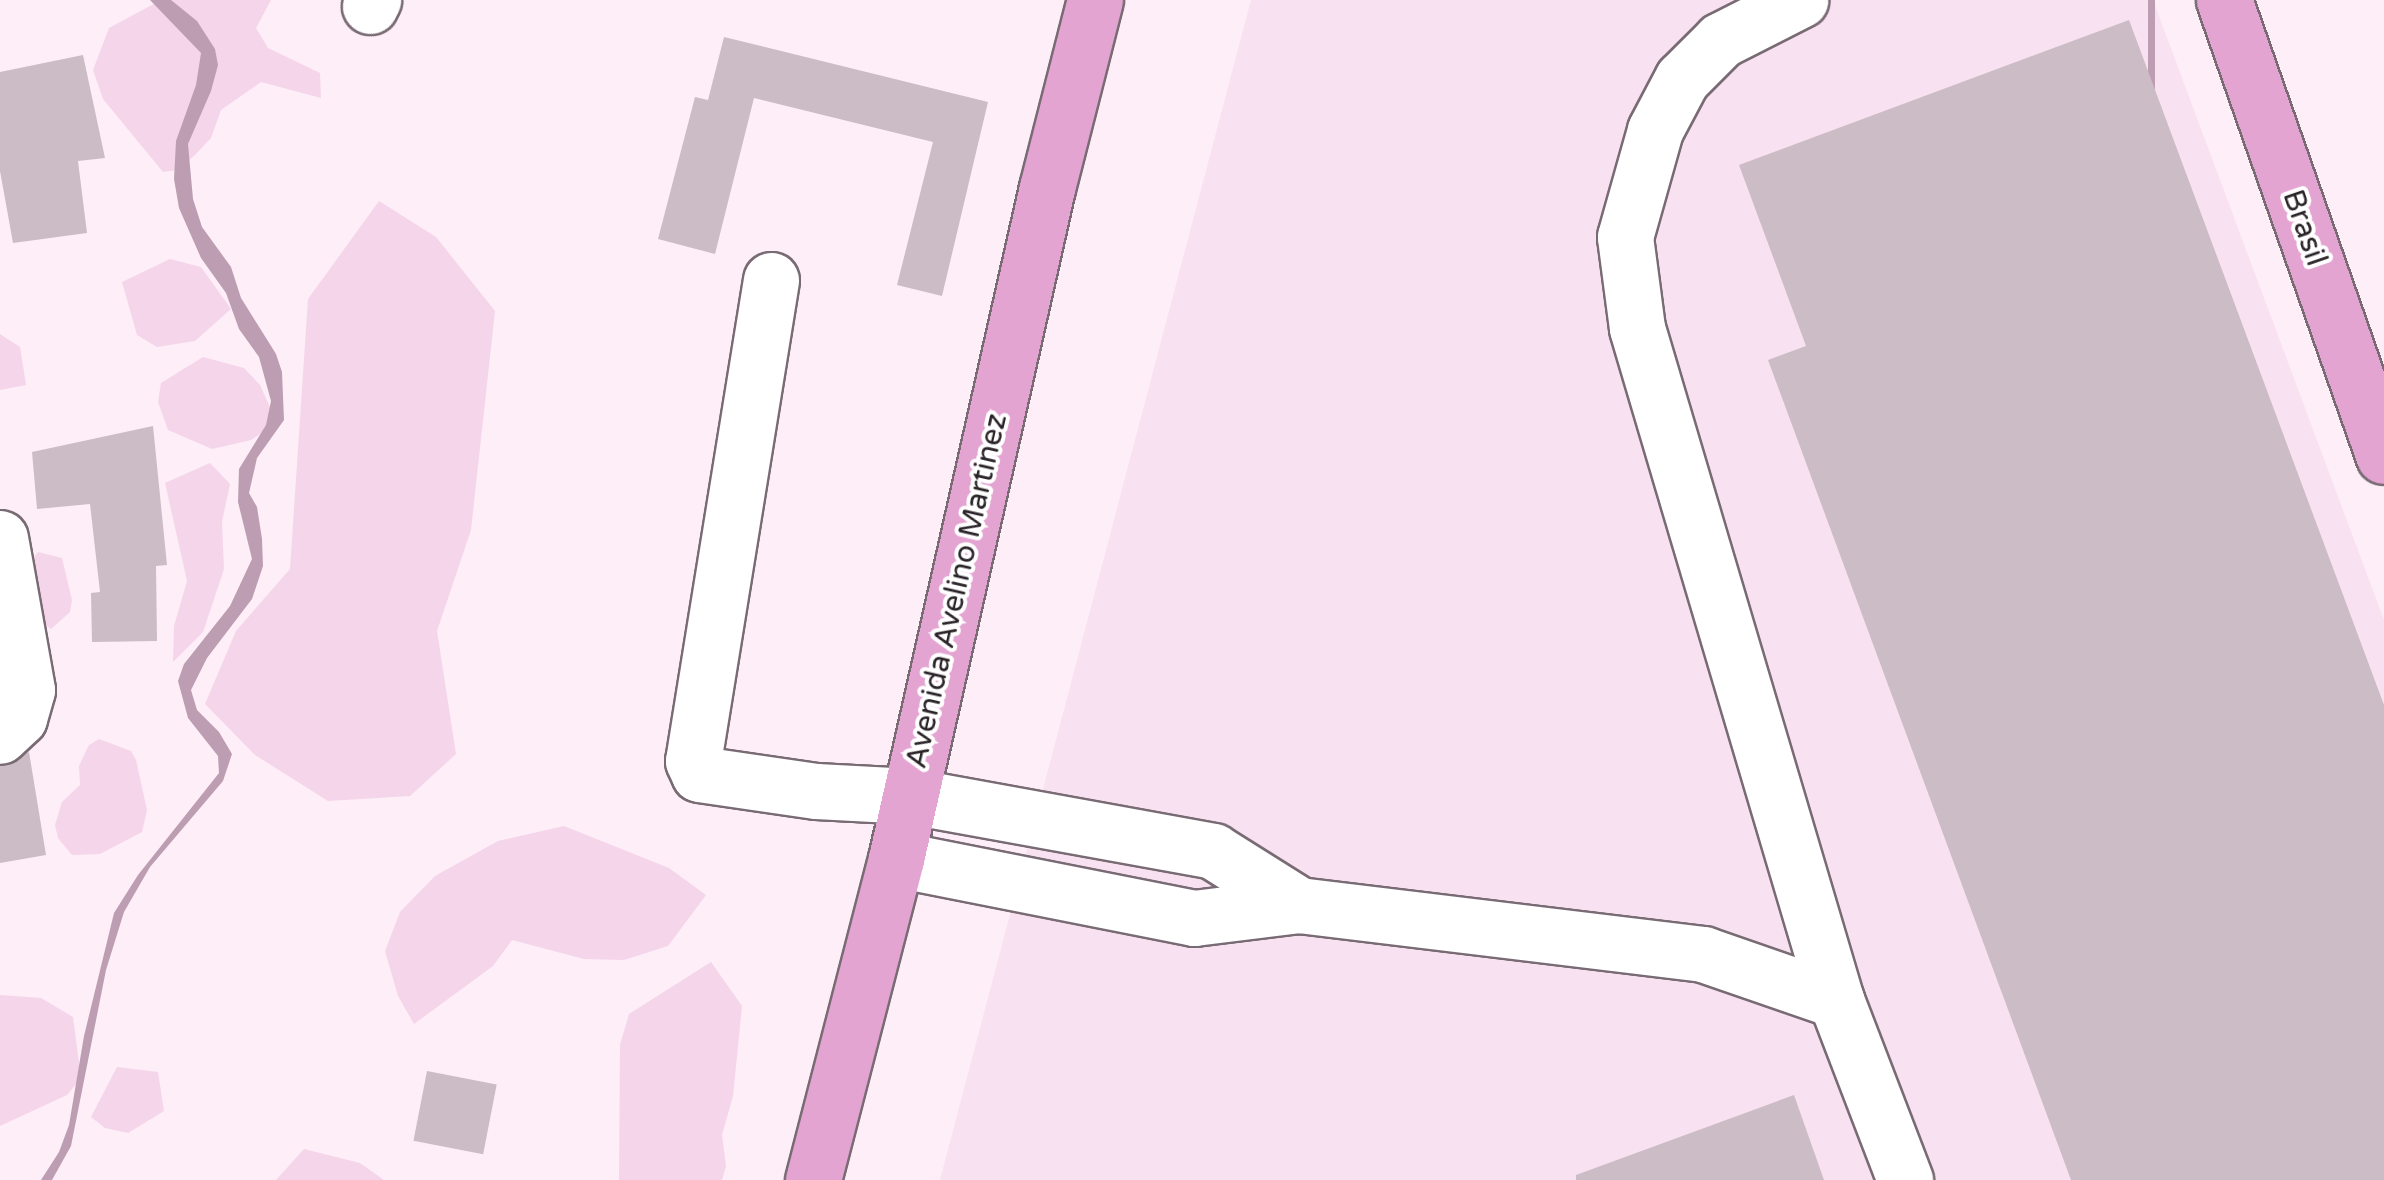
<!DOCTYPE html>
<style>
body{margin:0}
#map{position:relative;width:2384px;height:1180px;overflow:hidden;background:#fdeef8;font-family:"Varela Round",sans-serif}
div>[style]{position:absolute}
.built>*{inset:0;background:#f8e1f0}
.green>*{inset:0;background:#f5d5ea}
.water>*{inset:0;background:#bd9db2;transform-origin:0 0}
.building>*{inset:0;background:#cbbcc5;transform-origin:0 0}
.roads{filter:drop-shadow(2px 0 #796b74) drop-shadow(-2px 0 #796b74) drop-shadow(0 2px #796b74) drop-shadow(0 -2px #796b74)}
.minor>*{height:55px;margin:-27.5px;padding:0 27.5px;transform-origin:27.5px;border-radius:27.5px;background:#fff}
.major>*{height:55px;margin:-27.5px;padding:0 27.5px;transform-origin:27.5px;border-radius:27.5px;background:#e4a4d2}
span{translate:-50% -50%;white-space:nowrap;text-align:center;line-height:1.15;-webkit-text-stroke:8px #fff;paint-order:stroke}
.street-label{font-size:30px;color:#2a2428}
</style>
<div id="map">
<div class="built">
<div style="clip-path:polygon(1251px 0,2153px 0,2384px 620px,2384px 1180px,940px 1180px)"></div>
</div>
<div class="green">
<div style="clip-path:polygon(161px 0,271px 0,256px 28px,268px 48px,320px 73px,321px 98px,261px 82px,221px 110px,211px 138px,195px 155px,177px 170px,163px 172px,103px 99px,93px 70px,109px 28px)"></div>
<div style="clip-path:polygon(379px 201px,436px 237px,495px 311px,471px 530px,437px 631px,456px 754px,410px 796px,328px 801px,255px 755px,205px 704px,236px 631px,290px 569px,308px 299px)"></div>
<div style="clip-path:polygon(170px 259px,201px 267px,231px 309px,195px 341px,157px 347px,137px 335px,122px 282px)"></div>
<div style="clip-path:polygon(0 334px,20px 347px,26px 385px,0 390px)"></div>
<div style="clip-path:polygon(203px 357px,244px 368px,260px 385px,277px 423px,251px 440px,212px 449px,168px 430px,158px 402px,161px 383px)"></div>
<div style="clip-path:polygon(210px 463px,230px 484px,222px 522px,224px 569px,203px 632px,173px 662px,174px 626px,187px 581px,165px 483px)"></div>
<div style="clip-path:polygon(38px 552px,62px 558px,72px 600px,70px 612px,51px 629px,40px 620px,38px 591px,20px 574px)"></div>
<div style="clip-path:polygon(99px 739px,131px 751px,136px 760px,147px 810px,142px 832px,100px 854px,72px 855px,58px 838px,55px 825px,62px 802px,80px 785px,79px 766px,89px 745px)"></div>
<div style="clip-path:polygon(564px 826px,669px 868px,706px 895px,668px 946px,624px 960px,584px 959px,512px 940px,493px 966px,414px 1024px,398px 996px,385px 951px,400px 912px,435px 876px,498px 841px)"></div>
<div style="clip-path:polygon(711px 962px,742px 1006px,733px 1096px,722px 1135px,726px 1166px,722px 1180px,619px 1180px,620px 1045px,629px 1014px)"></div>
<div style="clip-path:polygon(0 995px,41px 998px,73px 1017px,81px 1078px,67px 1095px,0 1126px)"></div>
<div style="clip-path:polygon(117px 1067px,158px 1072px,164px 1111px,128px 1133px,105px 1128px,91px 1117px)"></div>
<div style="clip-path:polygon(304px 1149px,360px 1163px,384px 1180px,276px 1180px)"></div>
</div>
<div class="water">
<div style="clip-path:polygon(150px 0,171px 0,197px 21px,215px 49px,218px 65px,211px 91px,188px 144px,193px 199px,202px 227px,231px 267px,241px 298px,276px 354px,282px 372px,284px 420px,257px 458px,249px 493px,257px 507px,262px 539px,263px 566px,252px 599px,207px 658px,191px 690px,197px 710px,219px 732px,232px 754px,223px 781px,150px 867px,124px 912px,106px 970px,71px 1146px,52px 1180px,41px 1180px,59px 1152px,69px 1125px,84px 1036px,114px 913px,138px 875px,219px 773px,218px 756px,188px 718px,178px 681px,184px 664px,230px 606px,252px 559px,238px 502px,239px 469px,266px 425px,271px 401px,259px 357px,239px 329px,226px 293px,201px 258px,179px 208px,174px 179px,176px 141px,196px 85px,201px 53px)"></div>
<div style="left:2148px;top:0;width:7px;height:692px"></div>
</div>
<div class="building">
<div style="clip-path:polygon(2129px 20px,2384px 705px,2384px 1180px,2071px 1180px,1768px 360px,1806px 346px,1739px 165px)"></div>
<div style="clip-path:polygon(724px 37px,988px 102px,942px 296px,897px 285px,933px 142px,754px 98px,715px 254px,658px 239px,695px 97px,708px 100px)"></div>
<div style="clip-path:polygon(83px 55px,105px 158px,78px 161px,87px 233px,13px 243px,0 171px,0 72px)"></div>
<div style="clip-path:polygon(153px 426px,167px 565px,156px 566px,157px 641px,92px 642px,91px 593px,100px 592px,90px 504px,37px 509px,32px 452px)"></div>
<div style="clip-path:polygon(29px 752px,46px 855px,0 863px,0 766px)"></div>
<div style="left:427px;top:1071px;width:71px;height:71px;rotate:11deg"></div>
<div style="clip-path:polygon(1794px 1095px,1824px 1180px,1576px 1180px,1576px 1175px)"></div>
</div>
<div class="roads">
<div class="minor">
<div style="left:370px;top:6px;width:7px;rotate:-63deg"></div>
<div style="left:771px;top:280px;width:487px;rotate:99.2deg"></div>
<div style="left:693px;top:761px;width:14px;rotate:65deg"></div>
<div style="left:699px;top:774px;width:118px;rotate:8.3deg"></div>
<div style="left:816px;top:791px;width:95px;rotate:3deg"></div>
<div style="left:911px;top:796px;width:307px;rotate:10.3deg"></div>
<div style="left:1213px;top:851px;width:102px;rotate:32.1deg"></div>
<div style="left:0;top:538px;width:154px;rotate:79.9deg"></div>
<div style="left:27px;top:690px;width:29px;rotate:106deg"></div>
<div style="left:19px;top:718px;width:26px;rotate:137deg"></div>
<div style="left:896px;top:859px;width:304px;rotate:11.2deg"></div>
<div style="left:1194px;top:918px;width:106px;rotate:-7.1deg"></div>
<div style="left:1299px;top:905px;width:407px;rotate:6.9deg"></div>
<div style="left:1703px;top:954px;width:141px;rotate:19.1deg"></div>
<div style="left:1836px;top:1000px;width:701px;rotate:-106.5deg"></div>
<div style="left:1637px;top:328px;width:92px;rotate:-97.5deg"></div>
<div style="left:1625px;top:237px;width:111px;rotate:-74.3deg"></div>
<div style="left:1655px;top:130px;width:58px;rotate:-62.1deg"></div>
<div style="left:1682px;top:79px;width:55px;rotate:-45deg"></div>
<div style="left:1721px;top:40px;width:89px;rotate:-26.9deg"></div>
<div style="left:1836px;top:1000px;width:193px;rotate:69deg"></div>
</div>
<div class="major">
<div style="left:2224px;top:0;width:483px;rotate:70.7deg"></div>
<div style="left:813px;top:1180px;width:332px;rotate:-75.5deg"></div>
<div style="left:896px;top:859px;width:688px;rotate:-77.32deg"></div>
<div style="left:1047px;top:188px;width:194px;rotate:-75.7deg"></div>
</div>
</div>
<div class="street-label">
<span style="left:2304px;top:228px;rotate:71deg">Brasil</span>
<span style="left:957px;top:591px;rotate:-77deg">Avenida Avelino Martinez</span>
</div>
</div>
